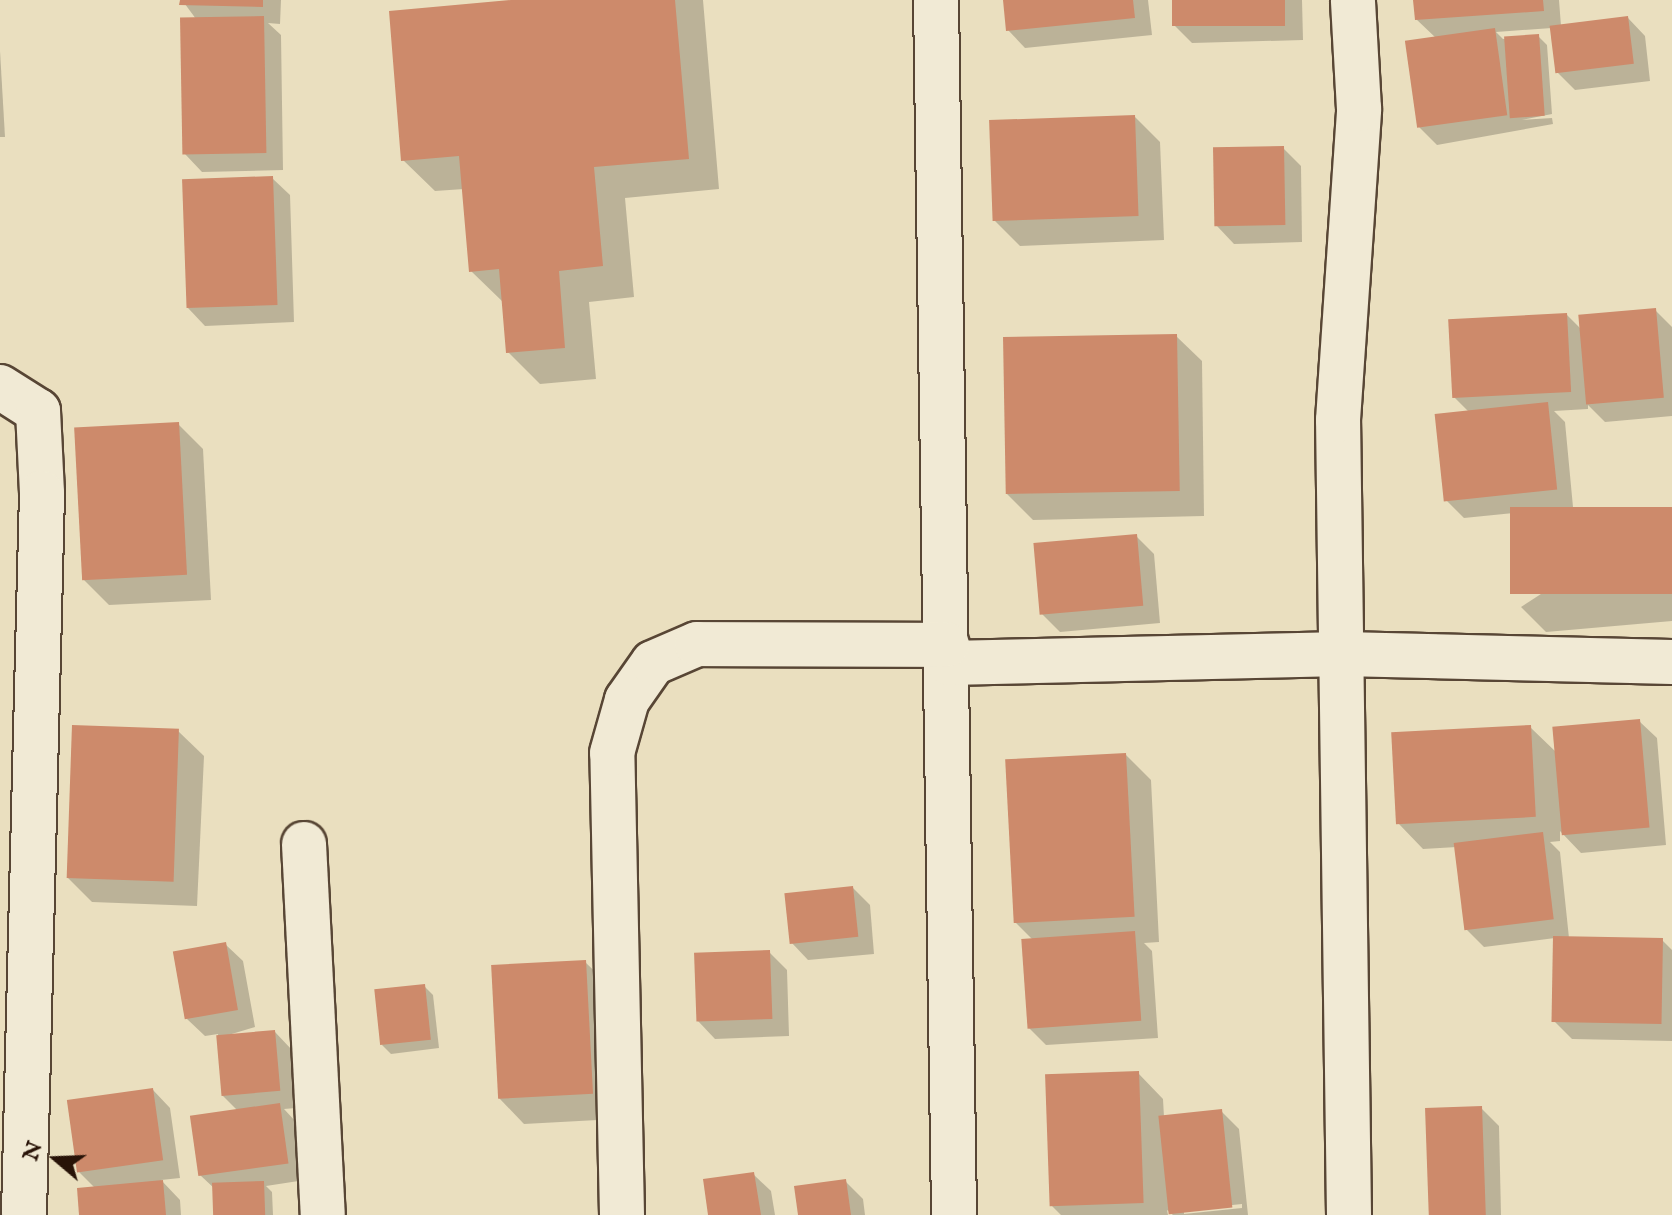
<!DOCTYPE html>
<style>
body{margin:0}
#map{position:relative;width:1672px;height:1215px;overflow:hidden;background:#eadfbf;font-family:"IM FELL English",serif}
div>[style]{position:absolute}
.shadow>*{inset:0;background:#0003}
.building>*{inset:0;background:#cd8a6b;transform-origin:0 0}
.roads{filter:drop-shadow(2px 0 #584635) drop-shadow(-2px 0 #584635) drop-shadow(0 2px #584635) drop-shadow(0 -2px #584635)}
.minor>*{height:44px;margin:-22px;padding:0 22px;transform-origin:22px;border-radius:22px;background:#f1ead5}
span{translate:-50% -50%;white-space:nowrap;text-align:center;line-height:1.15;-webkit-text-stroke:7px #f1ead5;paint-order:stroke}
.north{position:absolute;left:16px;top:1119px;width:80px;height:80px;-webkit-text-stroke:6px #f1ead5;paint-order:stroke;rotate:289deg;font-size:22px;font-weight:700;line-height:32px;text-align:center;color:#281307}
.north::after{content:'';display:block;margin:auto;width:28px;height:36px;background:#281307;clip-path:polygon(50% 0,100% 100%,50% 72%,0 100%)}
</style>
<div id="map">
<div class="shadow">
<div style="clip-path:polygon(182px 0,281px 0,280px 24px,268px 23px,281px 35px,283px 170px,202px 172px,185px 154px,196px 19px)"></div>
<div style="clip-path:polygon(513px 0,703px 0,719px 189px,625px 198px,634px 297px,589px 302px,596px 379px,540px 384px,508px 352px,504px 303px,471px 271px,464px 189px,435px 191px,403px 160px)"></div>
<div style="clip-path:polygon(1005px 0,1148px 0,1152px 35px,1025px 48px,1008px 30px)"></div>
<div style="clip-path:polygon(1174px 0,1302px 0,1303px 40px,1192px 43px,1174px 25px)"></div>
<div style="clip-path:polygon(1415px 0,1559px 0,1561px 26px,1628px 18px,1645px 36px,1650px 81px,1575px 90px,1557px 72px,1552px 28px,1496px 32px,1503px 39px,1538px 36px,1547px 45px,1552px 114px,1522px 120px,1552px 118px,1553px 124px,1437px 145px,1419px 127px,1437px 39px,1416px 19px)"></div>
<div style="clip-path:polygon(0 51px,5px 137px,0 137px)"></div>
<div style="clip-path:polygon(1135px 117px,1160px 142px,1164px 240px,1020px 246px,994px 220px)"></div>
<div style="clip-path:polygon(1283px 148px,1301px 166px,1302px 242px,1234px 244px,1217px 226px)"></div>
<div style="clip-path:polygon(272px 178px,290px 195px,294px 322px,205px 326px,188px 308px)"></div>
<div style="clip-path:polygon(1655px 310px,1672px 327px,1672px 416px,1605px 422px,1588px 405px,1588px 409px,1554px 411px,1565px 422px,1573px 507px,1464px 518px,1446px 500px,1469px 412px,1454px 397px,1567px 315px,1581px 329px)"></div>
<div style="clip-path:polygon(1176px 336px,1202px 361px,1204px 516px,1033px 520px,1007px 494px)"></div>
<div style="clip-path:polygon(178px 424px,203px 449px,211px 600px,109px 605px,84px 580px)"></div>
<div style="clip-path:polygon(1672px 509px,1672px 621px,1546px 632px,1521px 607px)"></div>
<div style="clip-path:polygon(1136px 536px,1154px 554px,1160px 623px,1060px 632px,1042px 614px)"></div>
<div style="clip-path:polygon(1639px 721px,1657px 738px,1666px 845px,1581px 853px,1560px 831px,1560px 841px,1550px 842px,1560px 852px,1569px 938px,1662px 940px,1672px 950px,1672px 1041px,1572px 1039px,1554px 1021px,1555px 938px,1484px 947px,1466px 929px,1457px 847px,1423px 849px,1398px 823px,1530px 727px,1557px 753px)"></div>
<div style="clip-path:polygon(178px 731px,204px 756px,197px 906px,92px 902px,67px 877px)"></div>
<div style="clip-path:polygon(1126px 755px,1151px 780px,1159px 942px,1144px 943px,1152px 951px,1158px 1038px,1046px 1045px,1029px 1028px,1033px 940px,1016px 923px)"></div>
<div style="clip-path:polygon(853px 888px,870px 905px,874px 954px,808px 960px,791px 942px)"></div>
<div style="clip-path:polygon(225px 944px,243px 961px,255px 1027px,225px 1036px,275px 1032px,292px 1050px,296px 1108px,284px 1109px,297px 1123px,305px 1180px,266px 1186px,272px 1192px,273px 1215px,216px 1215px,215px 1189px,200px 1175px,238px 1111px,222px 1095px,218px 1034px,205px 1036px,187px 1019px)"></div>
<div style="clip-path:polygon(769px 952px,787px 970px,789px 1036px,715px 1039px,698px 1021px)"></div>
<div style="clip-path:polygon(585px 962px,611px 987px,616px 1119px,524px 1124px,499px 1098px)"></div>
<div style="clip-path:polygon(424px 986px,433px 995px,439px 1048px,391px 1054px,382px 1045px)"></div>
<div style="clip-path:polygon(evenodd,1138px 1073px,1163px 1099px,1164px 1117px,1221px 1111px,1239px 1129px,1248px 1215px,1173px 1215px,1167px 1210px,1168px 1215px,1061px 1215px,1052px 1206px,1138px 1073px,1242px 1204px,1242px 1208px,1184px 1214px,1184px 1210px,1242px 1204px)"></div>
<div style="clip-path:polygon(153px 1090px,170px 1108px,180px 1178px,161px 1180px,180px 1200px,181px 1215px,81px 1215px,95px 1188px,79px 1172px)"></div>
<div style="clip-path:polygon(1481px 1108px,1499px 1126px,1501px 1215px,1430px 1215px)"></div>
<div style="clip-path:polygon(753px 1174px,771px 1191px,775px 1215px,710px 1215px)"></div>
<div style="clip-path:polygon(845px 1181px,863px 1199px,865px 1215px,800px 1215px)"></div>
</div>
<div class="building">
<div style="clip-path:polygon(180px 0,263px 0,263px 7px,179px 5px)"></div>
<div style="clip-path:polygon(511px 0,675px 0,689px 159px,594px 167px,603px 266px,559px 271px,565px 348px,506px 353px,499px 269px,469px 272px,459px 156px,401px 161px,389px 11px)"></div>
<div style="clip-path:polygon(1003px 0,1133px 0,1135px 18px,1006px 31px)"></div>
<div style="left:1172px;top:0;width:113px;height:26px"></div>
<div style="clip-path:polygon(1413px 0,1543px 0,1544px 11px,1415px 20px)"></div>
<div style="left:264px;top:16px;width:137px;height:84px;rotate:89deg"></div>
<div style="left:1628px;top:16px;width:48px;height:79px;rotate:83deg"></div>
<div style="left:1495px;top:28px;width:88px;height:91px;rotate:82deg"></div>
<div style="left:1539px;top:34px;width:82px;height:35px;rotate:86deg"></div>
<div style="left:1135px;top:115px;width:101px;height:146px;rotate:88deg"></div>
<div style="left:1284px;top:146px;width:79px;height:71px;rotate:89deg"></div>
<div style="left:273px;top:176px;width:129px;height:91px;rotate:88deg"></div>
<div style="left:1656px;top:308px;width:90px;height:78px;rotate:85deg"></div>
<div style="left:1567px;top:313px;width:79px;height:119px;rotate:87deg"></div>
<div style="left:1177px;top:334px;width:157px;height:174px;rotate:89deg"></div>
<div style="left:1548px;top:402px;width:88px;height:114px;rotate:84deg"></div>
<div style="left:179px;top:422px;width:153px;height:105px;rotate:87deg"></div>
<div style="left:1672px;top:507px;width:87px;height:162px;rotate:90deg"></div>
<div style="left:1137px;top:534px;width:72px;height:104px;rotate:85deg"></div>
<div style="left:1640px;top:719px;width:109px;height:88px;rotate:85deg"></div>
<div style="left:72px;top:725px;width:107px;height:153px;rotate:2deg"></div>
<div style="left:1531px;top:725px;width:92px;height:140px;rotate:87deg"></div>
<div style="left:1126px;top:753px;width:164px;height:121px;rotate:87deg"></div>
<div style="left:1543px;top:832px;width:88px;height:90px;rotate:83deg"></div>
<div style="left:853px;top:886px;width:51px;height:69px;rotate:84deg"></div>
<div style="left:1135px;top:931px;width:90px;height:114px;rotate:86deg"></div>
<div style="left:1553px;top:936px;width:110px;height:86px;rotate:1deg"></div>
<div style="left:226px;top:942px;width:69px;height:54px;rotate:80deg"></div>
<div style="left:770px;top:950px;width:69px;height:76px;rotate:88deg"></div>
<div style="left:586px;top:960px;width:134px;height:95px;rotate:87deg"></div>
<div style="left:425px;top:984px;width:56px;height:51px;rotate:84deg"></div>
<div style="left:275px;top:1030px;width:61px;height:59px;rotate:85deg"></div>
<div style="left:1139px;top:1071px;width:132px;height:94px;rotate:88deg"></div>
<div style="left:153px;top:1088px;width:73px;height:87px;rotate:82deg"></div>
<div style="left:280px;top:1103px;width:61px;height:91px;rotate:82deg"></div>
<div style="left:1482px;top:1106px;width:109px;height:57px;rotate:88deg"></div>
<div style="left:1222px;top:1109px;width:99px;height:64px;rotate:84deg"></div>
<div style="clip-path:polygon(754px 1172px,761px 1215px,708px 1215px,703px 1179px)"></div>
<div style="clip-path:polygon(846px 1179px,851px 1215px,798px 1215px,794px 1186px)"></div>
<div style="clip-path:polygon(163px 1180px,166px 1215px,79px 1215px,77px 1188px)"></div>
<div style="left:264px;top:1181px;width:34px;height:52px;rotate:88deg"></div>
</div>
<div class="roads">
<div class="minor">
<div style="left:936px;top:0;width:1215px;rotate:89.15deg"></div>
<div style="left:0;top:387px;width:45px;rotate:32.3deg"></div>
<div style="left:38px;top:411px;width:82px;rotate:87.2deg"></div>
<div style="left:42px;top:493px;width:722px;rotate:91.43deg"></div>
<div style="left:949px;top:663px;width:394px;rotate:-1.3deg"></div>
<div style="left:1343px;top:654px;width:329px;rotate:1.4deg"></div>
<div style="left:304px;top:844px;width:371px;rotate:87.1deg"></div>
<div style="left:622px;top:1215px;width:462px;rotate:-91.2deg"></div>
<div style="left:612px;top:753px;width:55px;rotate:-74.2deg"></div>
<div style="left:627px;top:700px;width:45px;rotate:-54.9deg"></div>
<div style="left:653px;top:663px;width:48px;rotate:-23.4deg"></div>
<div style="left:697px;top:644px;width:250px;rotate:0.2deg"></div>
<div style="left:1349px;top:1215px;width:795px;rotate:-90.79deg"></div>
<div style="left:1338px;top:420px;width:312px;rotate:-86.1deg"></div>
<div style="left:1359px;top:109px;width:109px;rotate:-93.2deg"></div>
</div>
</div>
<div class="north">N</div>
</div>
